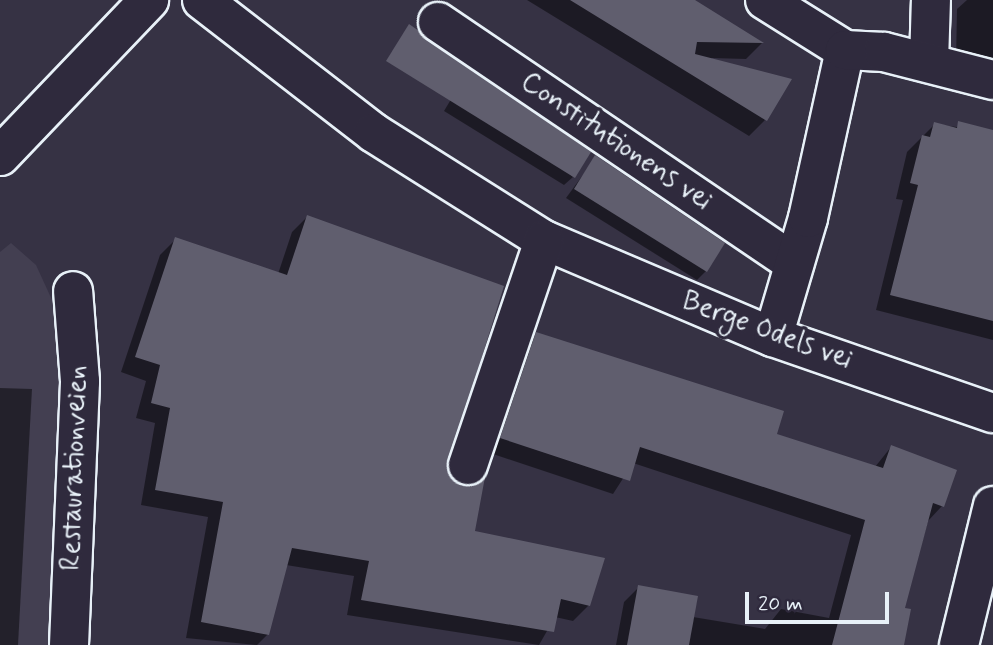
<!DOCTYPE html>
<style>
body{margin:0}
#map{position:relative;width:993px;height:645px;overflow:hidden;background:#363244;font-family:Mynerve,sans-serif}
div>[style]{position:absolute}
.built>*{inset:0;background:#433f51}
.shadow>*{inset:0;background:#0007}
.building>*{inset:0;background:#605e6e}
.roads{filter:drop-shadow(2px 0 #e8f1f8) drop-shadow(-2px 0 #e8f1f8) drop-shadow(0 2px #e8f1f8) drop-shadow(0 -2px #e8f1f8)}
.minor>*{height:38px;margin:-19px;padding:0 19px;transform-origin:19px;border-radius:19px;background:#2f2a3d}
.major>*{height:38px;margin:-19px;padding:0 19px;transform-origin:19px;border-radius:19px;background:#2f2a3d}
span{translate:-50% -50%;white-space:nowrap;text-align:center;line-height:1.15;-webkit-text-stroke:7px #2f2a3d;paint-order:stroke}
.street-label{font-size:28px;color:#e8f1f8}
.scale{position:absolute;left:745px;top:592px;width:144px;height:32px;box-sizing:border-box;border:4px solid #e8f1f8;border-top:0;padding-left:9px;font-size:21px;line-height:24px;white-space:nowrap;color:#e8f1f8;-webkit-text-stroke:5px #2f2a3d;paint-order:stroke}
</style>
<div id="map">
<div class="built">
<div style="clip-path:polygon(11px 243px,36px 265px,58px 313px,62px 376px,50px 645px,0 645px,0 252px)"></div>
</div>
<div class="shadow">
<div style="clip-path:polygon(527px 0,691px 0,762px 43px,746px 59px,711px 58px,765px 120px,749px 136px)"></div>
<div style="clip-path:polygon(967px 0,993px 0,993px 85px,956px 61px,957px 9px)"></div>
<div style="clip-path:polygon(462px 81px,573px 177px,564px 185px,444px 111px)"></div>
<div style="clip-path:polygon(935px 124px,992px 132px,993px 340px,876px 310px,903px 200px,896px 199px,907px 152px)"></div>
<div style="clip-path:polygon(596px 157px,706px 271px,697px 280px,566px 198px)"></div>
<div style="clip-path:polygon(307px 217px,473px 533px,589px 605px,573px 621px,555px 617px,539px 645px,347px 615px,354px 576px,286px 565px,268px 634px,257px 645px,186px 638px,208px 517px,141px 505px,155px 423px,136px 418px,146px 381px,121px 372px,160px 255px,176px 239px,278px 274px,292px 232px)"></div>
<div style="clip-path:polygon(537px 334px,774px 435px,875px 467px,891px 447px,942px 506px,928px 521px,903px 609px,902px 645px,616px 645px,624px 602px,639px 587px,693px 617px,765px 629px,781px 609px,829px 618px,851px 535px,633px 463px,613px 494px,487px 452px,522px 349px)"></div>
<div style="clip-path:polygon(0 388px,32px 389px,18px 645px,0 645px)"></div>
</div>
<div class="building">
<div style="clip-path:polygon(570px 0,695px 0,764px 43px,697px 42px,695px 54px,792px 79px,767px 121px)"></div>
<div style="clip-path:polygon(409px 24px,591px 152px,575px 178px,386px 61px)"></div>
<div style="clip-path:polygon(958px 121px,993px 130px,993px 321px,890px 295px,918px 185px,910px 183px,922px 135px,930px 137px,934px 122px,957px 128px)"></div>
<div style="clip-path:polygon(595px 155px,725px 243px,707px 272px,574px 189px)"></div>
<div style="clip-path:polygon(307px 215px,504px 286px,447px 469px,462px 486px,485px 477px,475px 531px,605px 558px,590px 606px,561px 599px,554px 632px,361px 600px,369px 561px,292px 548px,269px 635px,201px 622px,223px 502px,155px 490px,170px 408px,151px 403px,160px 365px,135px 357px,175px 237px,287px 275px)"></div>
<div style="clip-path:polygon(536px 332px,784px 411px,777px 434px,883px 468px,891px 445px,957px 470px,944px 507px,933px 503px,905px 608px,911px 609px,904px 645px,832px 645px,865px 520px,640px 447px,630px 481px,500px 438px)"></div>
<div style="clip-path:polygon(638px 585px,698px 596px,689px 645px,627px 645px)"></div>
</div>
<div class="roads">
<div class="minor">
<div style="left:202px;top:0;width:217px;rotate:37.7deg"></div>
<div style="left:374px;top:133px;width:201px;rotate:32.2deg"></div>
<div style="left:544px;top:240px;width:249px;rotate:23deg"></div>
<div style="left:773px;top:337px;width:233px;rotate:19.1deg"></div>
<div style="left:765px;top:0;width:94px;rotate:32deg"></div>
<div style="left:438px;top:22px;width:430px;rotate:34.1deg"></div>
<div style="left:929px;top:62px;width:62px;rotate:-88.2deg"></div>
<div style="left:773px;top:337px;width:124px;rotate:-73.6deg"></div>
<div style="left:808px;top:218px;width:172px;rotate:-77.6deg"></div>
<div style="left:845px;top:50px;width:39px;rotate:3deg"></div>
<div style="left:884px;top:52px;width:113px;rotate:14.4deg"></div>
<div style="left:468px;top:465px;width:237px;rotate:-71.3deg"></div>
<div style="left:69px;top:645px;width:264px;rotate:-87.6deg"></div>
<div style="left:80px;top:381px;width:90px;rotate:-94.4deg"></div>
<div style="left:959px;top:645px;width:143px;rotate:-76.3deg"></div>
</div>
<div class="major">
<div style="left:0;top:156px;width:216px;rotate:-46.3deg"></div>
</div>
</div>
<div class="street-label">
<span style="left:616px;top:142px;rotate:34deg">Constitutionens vei</span>
<span style="left:767px;top:331px;rotate:20deg">Berge Odels vei</span>
<span style="left:75px;top:468px;rotate:-88deg">Restaurationveien</span>
</div>
<div class="scale">20 m</div>
</div>
